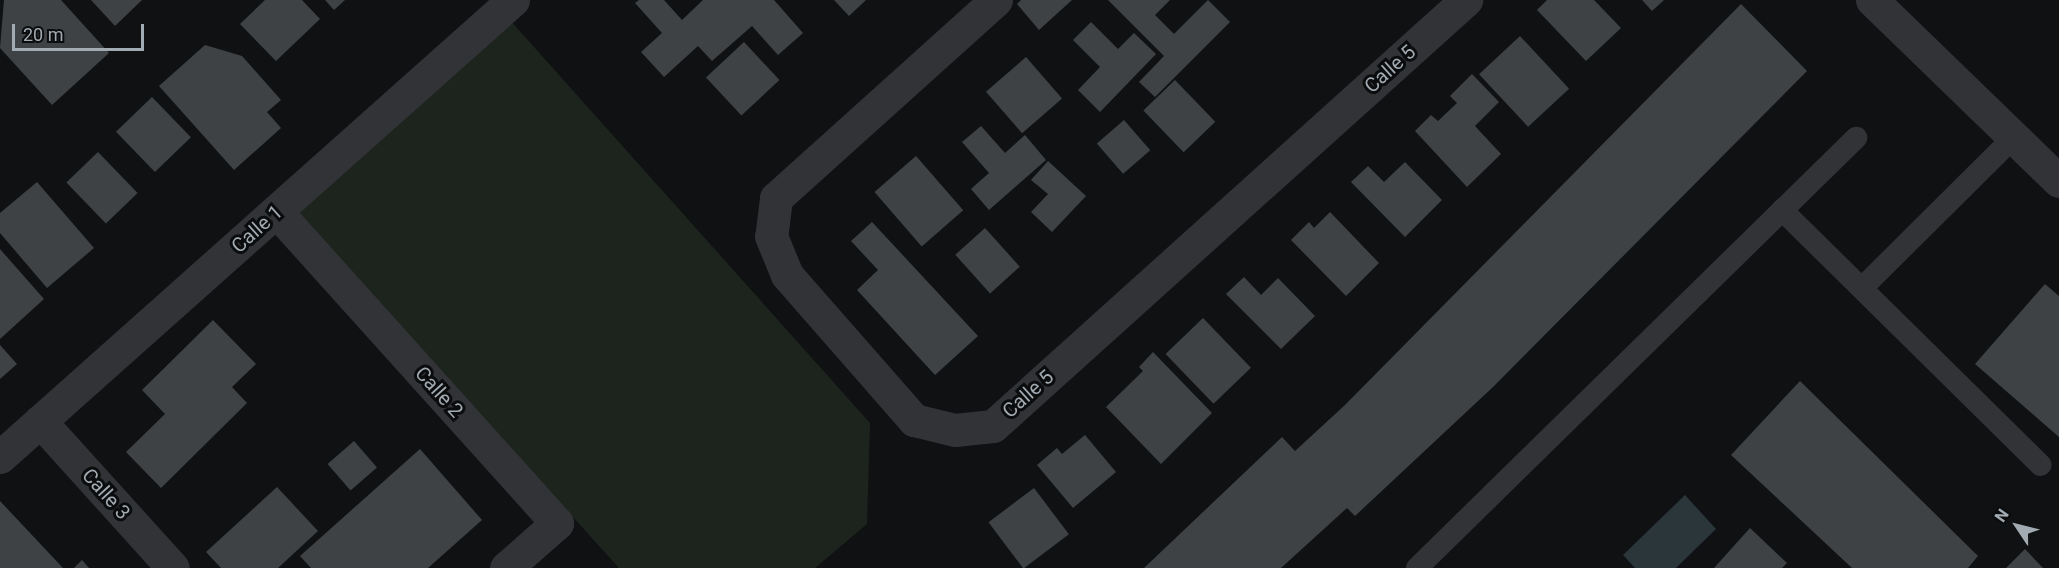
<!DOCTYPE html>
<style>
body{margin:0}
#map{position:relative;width:2059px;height:568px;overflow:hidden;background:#101112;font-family:Roboto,sans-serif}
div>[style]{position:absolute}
.green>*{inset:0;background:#1d241d}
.water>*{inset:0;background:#2a363a}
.building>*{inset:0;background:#3f4245;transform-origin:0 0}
.service>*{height:22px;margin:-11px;padding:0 11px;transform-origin:11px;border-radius:11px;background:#313336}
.minor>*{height:33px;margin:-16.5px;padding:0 16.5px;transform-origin:16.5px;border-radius:16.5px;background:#313336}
span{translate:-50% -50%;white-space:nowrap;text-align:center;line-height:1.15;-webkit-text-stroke:6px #0b0c0d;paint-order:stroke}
.street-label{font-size:20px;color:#a2abb2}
.north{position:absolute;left:1987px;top:496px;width:60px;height:60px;-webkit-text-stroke:4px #0b0c0d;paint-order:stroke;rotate:305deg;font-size:16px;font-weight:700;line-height:24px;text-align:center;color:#a2abb2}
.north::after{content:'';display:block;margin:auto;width:21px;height:27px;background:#a2abb2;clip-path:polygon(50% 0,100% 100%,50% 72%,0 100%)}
.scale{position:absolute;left:12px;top:24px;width:132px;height:27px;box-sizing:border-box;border:3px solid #a2abb2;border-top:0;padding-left:8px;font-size:18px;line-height:21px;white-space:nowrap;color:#a2abb2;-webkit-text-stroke:4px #0b0c0d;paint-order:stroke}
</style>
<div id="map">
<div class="green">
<div style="clip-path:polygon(509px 19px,870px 423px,867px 524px,815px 568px,619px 568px,296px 211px)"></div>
</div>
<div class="water">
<div style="clip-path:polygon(1685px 495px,1716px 529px,1676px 568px,1635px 568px,1623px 555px)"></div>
</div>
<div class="building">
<div style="clip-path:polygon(4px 0,61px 0,109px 53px,52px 105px,0 48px)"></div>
<div style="clip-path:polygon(91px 0,142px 0,115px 26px)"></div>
<div style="clip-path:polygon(265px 0,302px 0,320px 19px,276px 61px,240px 24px)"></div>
<div style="clip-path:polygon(325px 0,345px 0,334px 10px)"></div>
<div style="clip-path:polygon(639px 0,664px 0,682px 20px,703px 0,774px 0,803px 33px,778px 55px,752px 26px,712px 61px,698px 46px,664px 77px,641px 52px,662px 33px,635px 3px)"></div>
<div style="clip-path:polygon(834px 0,866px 0,849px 16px)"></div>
<div style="clip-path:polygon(1021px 0,1072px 0,1039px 30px,1017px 4px)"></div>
<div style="clip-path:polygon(1108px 0,1170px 0,1155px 15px,1174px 34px,1208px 0,1230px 22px,1155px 97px,1139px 82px,1164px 56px)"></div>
<div style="clip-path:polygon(1547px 0,1594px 0,1621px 28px,1586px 61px,1537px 10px)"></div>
<div style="clip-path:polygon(1642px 0,1664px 0,1652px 11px)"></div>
<div style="clip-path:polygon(1741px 4px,1807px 71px,1493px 387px,1355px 516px,1347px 508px,1281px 568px,1144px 568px,1282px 437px,1295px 451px,1345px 405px)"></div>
<div style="clip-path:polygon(1091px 22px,1118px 49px,1134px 33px,1156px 54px,1100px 112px,1078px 90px,1100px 67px,1073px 40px)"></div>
<div style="left:1520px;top:36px;width:72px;height:56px;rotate:47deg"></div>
<div style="left:744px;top:42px;width:52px;height:52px;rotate:47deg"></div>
<div style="clip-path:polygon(205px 45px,242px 56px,281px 100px,267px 112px,281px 128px,234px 170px,159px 86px)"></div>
<div style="left:1026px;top:57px;width:55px;height:53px;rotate:49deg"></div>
<div style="clip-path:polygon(1472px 74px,1499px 102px,1475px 126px,1501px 154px,1467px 187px,1415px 131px,1431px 115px,1438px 121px,1457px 103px,1450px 96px)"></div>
<div style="left:1175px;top:80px;width:58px;height:44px;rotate:46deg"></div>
<div style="left:152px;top:97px;width:56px;height:50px;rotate:46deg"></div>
<div style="left:1124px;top:120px;width:40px;height:36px;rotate:49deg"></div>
<div style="clip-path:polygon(981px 126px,1005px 153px,1025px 135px,1046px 160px,989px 210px,971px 189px,989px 173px,962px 142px)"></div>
<div style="left:98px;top:152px;width:57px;height:44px;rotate:46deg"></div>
<div style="left:916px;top:156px;width:72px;height:55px;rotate:49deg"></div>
<div style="clip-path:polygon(1048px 161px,1086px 196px,1052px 232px,1031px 212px,1048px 194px,1031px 180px)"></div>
<div style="clip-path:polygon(1405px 162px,1442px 200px,1405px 237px,1351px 182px,1368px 166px,1384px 182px)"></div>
<div style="clip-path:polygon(37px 182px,94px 248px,47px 288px,0 233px,0 213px)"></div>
<div style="clip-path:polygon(1330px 212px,1379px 263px,1346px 296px,1291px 240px,1309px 222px,1314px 228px)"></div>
<div style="clip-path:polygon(872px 222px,978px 336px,935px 375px,857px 290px,878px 270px,851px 241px)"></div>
<div style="left:985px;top:228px;width:52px;height:40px;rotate:48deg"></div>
<div style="clip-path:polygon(0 249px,44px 299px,0 339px)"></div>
<div style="clip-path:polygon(1244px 277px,1261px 295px,1278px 278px,1315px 316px,1281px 349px,1226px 294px)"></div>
<div style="clip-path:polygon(2045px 284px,2059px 296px,2059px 437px,1975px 364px)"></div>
<div style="left:1203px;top:318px;width:69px;height:52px;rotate:46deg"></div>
<div style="clip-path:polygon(213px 320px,256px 364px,232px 387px,247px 403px,161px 488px,126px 452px,165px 414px,142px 390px)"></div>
<div style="clip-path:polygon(0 345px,17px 364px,0 379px)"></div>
<div style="clip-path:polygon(1153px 352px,1212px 413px,1161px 464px,1106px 407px,1143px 371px,1139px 367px)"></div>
<div style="clip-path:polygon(1800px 381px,1978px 556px,1968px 568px,1852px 568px,1731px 455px)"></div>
<div style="clip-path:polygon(1085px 435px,1116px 472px,1073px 508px,1037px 465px,1057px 448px,1062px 454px)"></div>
<div style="left:354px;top:441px;width:35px;height:35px;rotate:49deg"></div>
<div style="clip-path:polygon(420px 449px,482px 520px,428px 568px,311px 568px,300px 556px)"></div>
<div style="clip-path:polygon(277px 487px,318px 531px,278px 568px,221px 568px,206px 552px)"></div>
<div style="left:1034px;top:488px;width:58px;height:57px;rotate:53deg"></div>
<div style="clip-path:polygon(0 501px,31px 534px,63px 568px,0 568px)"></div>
<div style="clip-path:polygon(1750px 528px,1787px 563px,1782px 568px,1714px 568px)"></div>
<div style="clip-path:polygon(2025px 549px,2043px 568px,2006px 568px)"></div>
<div style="clip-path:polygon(82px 560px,89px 568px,74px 568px)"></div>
</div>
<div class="service">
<div style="left:1782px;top:210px;width:363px;rotate:44.6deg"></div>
<div style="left:1863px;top:287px;width:213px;rotate:-44.8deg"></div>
<div style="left:1417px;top:568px;width:615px;rotate:-44.41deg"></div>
</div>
<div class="minor">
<div style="left:996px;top:0;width:296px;rotate:138deg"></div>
<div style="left:776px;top:198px;width:38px;rotate:97deg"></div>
<div style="left:771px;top:236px;width:42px;rotate:67.7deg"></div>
<div style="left:787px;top:275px;width:193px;rotate:48.8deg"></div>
<div style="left:914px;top:420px;width:42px;rotate:13.7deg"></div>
<div style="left:955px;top:430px;width:38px;rotate:-6deg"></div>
<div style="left:993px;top:426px;width:637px;rotate:-42.01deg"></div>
<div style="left:1872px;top:0;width:260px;rotate:44.1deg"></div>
<div style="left:276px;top:211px;width:420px;rotate:48deg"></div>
<div style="left:557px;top:523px;width:68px;rotate:138.6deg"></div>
<div style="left:40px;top:421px;width:198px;rotate:47.9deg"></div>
<div style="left:0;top:457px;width:687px;rotate:-41.7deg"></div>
</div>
<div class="street-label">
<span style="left:1390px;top:69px;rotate:-42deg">Calle 5</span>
<span style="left:257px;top:229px;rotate:-42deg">Calle 1</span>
<span style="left:439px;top:392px;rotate:48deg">Calle 2</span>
<span style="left:1028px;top:394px;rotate:-42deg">Calle 5</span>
<span style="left:106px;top:494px;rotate:48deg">Calle 3</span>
</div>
<div class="north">N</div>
<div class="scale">20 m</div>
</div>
